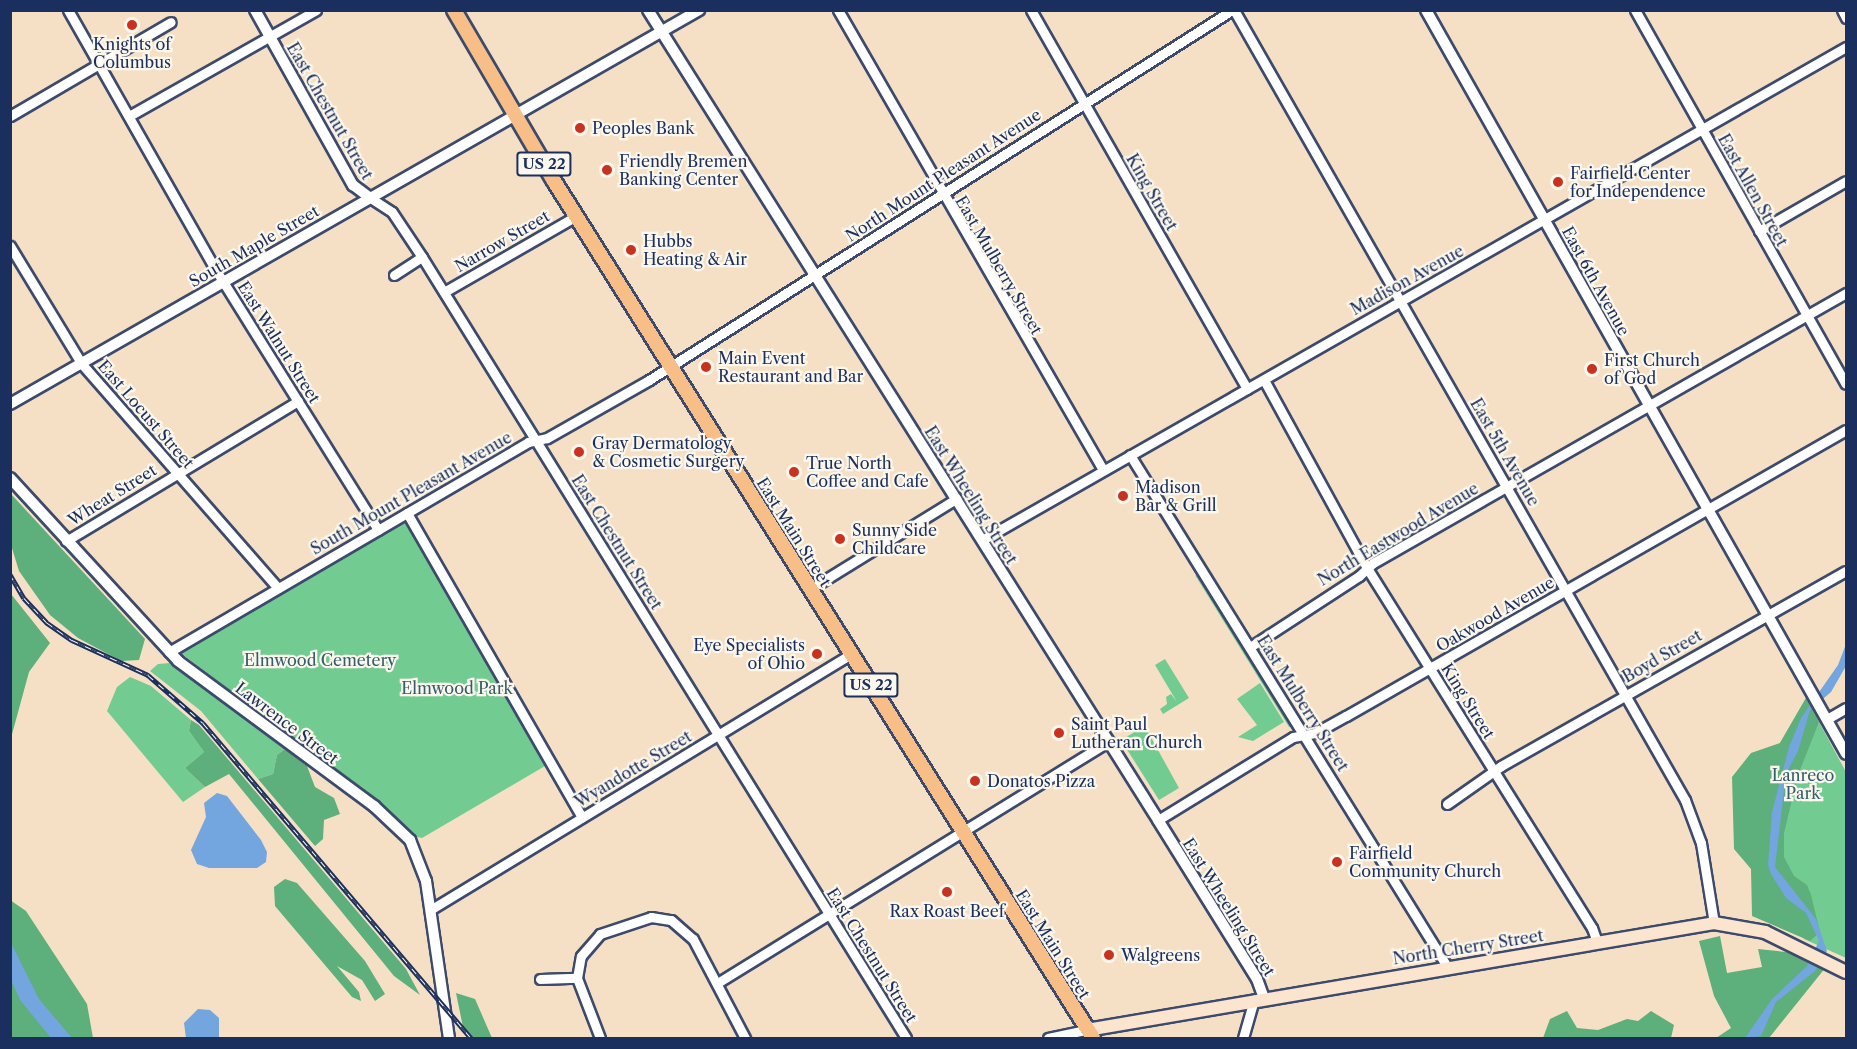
<!DOCTYPE html>
<style>
body{margin:0}
#map{position:relative;width:1857px;height:1049px;overflow:hidden;background:#f5e0c5;font-family:"Libre Caslon Text",serif}
div>[style]{position:absolute}
.green>*{inset:0;background:#72cb91}
.forest>*{inset:0;background:#5daf7b}
.water>*{inset:0;background:#73a5de}
.roads{filter:drop-shadow(2px 0 #3c4a6d) drop-shadow(-2px 0 #3c4a6d) drop-shadow(0 2px #3c4a6d) drop-shadow(0 -2px #3c4a6d)}
.minor>*{height:9px;margin:-4.5px;padding:0 4.5px;transform-origin:4.5px;border-radius:4.5px;background:#fff}
.tertiary>*{height:10px;margin:-5px;padding:0 5px;transform-origin:5px;border-radius:5px;background:#fff}
.secondary>*{height:12px;margin:-6px;padding:0 6px;transform-origin:6px;border-radius:6px;background:#fce5cf}
.primary>*{height:14px;margin:-7px;padding:0 7px;transform-origin:7px;border-radius:7px;background:#f7be87}
.rail>*{height:4.5px;margin-top:-2.25px;transform-origin:0;background:repeating-linear-gradient(90deg,#fbf7ec 0 7px,#1b2f5e 0 14px);box-sizing:border-box;border-block:2px solid #1b2f5e}
.dots>*{width:16px;height:16px;translate:-50% -50%;box-sizing:border-box;border:3px solid #fbf7ec;border-radius:50%}
span{translate:-50% -50%;white-space:nowrap;text-align:center;line-height:1.15;-webkit-text-stroke:4.5px #fbf7ec;paint-order:stroke}
.shield-label span{padding:2px 4px;background:#fbf7ec;border:2px solid;border-radius:4px;-webkit-text-stroke-width:0}
.shield-label{font-size:15px;color:#1b2f5e;font-weight:700}
.poi-label{font-size:16px;color:#1b2f5e}
.left{translate:0 -50%;text-align:left}
.right{translate:-100% -50%;text-align:right}
.street-label{font-size:16px;color:#1b2f5e}
.park-label{font-size:16px;color:#355e6d}
.frame{position:absolute;inset:0;border:12px solid #1b2f5e;pointer-events:none}
</style>
<div id="map">
<div class="green">
<div style="clip-path:polygon(402px 522px,406px 524px,545px 766px,422px 838px,413px 836px,399px 820px,181px 653px,182px 648px)"></div>
<div style="clip-path:polygon(1195px 575px,1198px 576px,1292px 727px,1289px 727px)"></div>
<div style="clip-path:polygon(1165px 659px,1189px 698px,1163px 714px,1160px 709px,1167px 704px,1166px 697px,1171px 694px,1177px 702px,1155px 665px)"></div>
<div style="clip-path:polygon(170px 663px,282px 744px,285px 749px,277px 755px,273px 774px,258px 779px,201px 711px,150px 671px,158px 664px)"></div>
<div style="clip-path:polygon(130px 677px,151px 686px,191px 720px,189px 731px,204px 752px,185px 768px,205px 787px,183px 802px,107px 711px,117px 687px)"></div>
<div style="clip-path:polygon(1260px 683px,1284px 722px,1253px 741px,1238px 737px,1257px 725px,1237px 699px)"></div>
<div style="clip-path:polygon(1806px 698px,1846px 772px,1846px 958px,1804px 939px,1767px 866px,1780px 743px)"></div>
<div style="clip-path:polygon(1140px 729px,1148px 732px,1179px 788px,1159px 800px,1121px 740px)"></div>
</div>
<div class="forest">
<div style="clip-path:polygon(11px 494px,145px 639px,139px 660px,121px 661px,78px 638px,50px 615px,19px 571px,11px 545px)"></div>
<div style="clip-path:polygon(11px 594px,50px 643px,29px 672px,11px 738px)"></div>
<div style="clip-path:polygon(1806px 698px,1819px 722px,1798px 775px,1784px 833px,1784px 857px,1794px 876px,1807px 885px,1811px 895px,1820px 932px,1810px 941px,1752px 916px,1751px 869px,1734px 849px,1732px 777px,1751px 753px,1780px 743px)"></div>
<div style="clip-path:polygon(191px 720px,199px 725px,406px 969px,420px 995px,394px 976px,229px 774px,205px 787px,185px 768px,204px 752px,189px 731px)"></div>
<div style="clip-path:polygon(285px 749px,307px 766px,315px 787px,334px 798px,340px 814px,324px 820px,323px 839px,315px 846px,258px 779px,273px 774px,277px 755px)"></div>
<div style="clip-path:polygon(285px 879px,297px 883px,365px 961px,385px 994px,375px 1001px,362px 980px,337px 966px,359px 992px,361px 1001px,352px 997px,275px 906px,274px 887px)"></div>
<div style="clip-path:polygon(10px 900px,26px 911px,87px 1004px,93px 1038px,11px 1038px)"></div>
<div style="clip-path:polygon(1720px 936px,1727px 973px,1762px 967px,1758px 949px,1786px 952px,1826px 967px,1769px 1038px,1716px 1038px,1731px 1028px,1714px 996px,1699px 941px)"></div>
<div style="clip-path:polygon(456px 993px,475px 999px,492px 1038px,473px 1038px,463px 1027px)"></div>
<div style="clip-path:polygon(1567px 1011px,1577px 1028px,1598px 1030px,1627px 1019px,1638px 1021px,1651px 1011px,1674px 1025px,1671px 1038px,1543px 1038px,1550px 1019px)"></div>
</div>
<div class="water">
<div style="clip-path:polygon(1846px 644px,1846px 666px,1831px 692px,1810px 710px,1798px 751px,1786px 774px,1775px 867px,1816px 919px,1827px 951px,1815px 971px,1776px 1002px,1761px 1036px,1745px 1038px,1772px 999px,1807px 966px,1819px 941px,1806px 913px,1786px 898px,1771px 874px,1768px 865px,1772px 812px,1789px 747px,1801px 718px,1838px 665px)"></div>
<div style="clip-path:polygon(217px 793px,227px 796px,261px 840px,267px 852px,266px 862px,257px 868px,209px 868px,197px 864px,191px 850px,206px 817px,204px 803px)"></div>
<div style="clip-path:polygon(10px 941px,39px 999px,72px 1038px,51px 1038px,20px 1000px,11px 980px)"></div>
<div style="clip-path:polygon(198px 1009px,210px 1010px,219px 1018px,219px 1038px,186px 1038px,184px 1023px)"></div>
</div>
<div class="roads">
<div class="minor">
<div style="left:68px;top:10px;width:301px;rotate:60.4deg"></div>
<div style="left:217px;top:272px;width:304px;rotate:58deg"></div>
<div style="left:838px;top:10px;width:531px;rotate:60.05deg"></div>
<div style="left:1031px;top:10px;width:436px;rotate:60.3deg"></div>
<div style="left:1234px;top:10px;width:910px;rotate:60.28deg"></div>
<div style="left:1685px;top:800px;width:46px;rotate:69.6deg"></div>
<div style="left:1701px;top:843px;width:81px;rotate:80.8deg"></div>
<div style="left:1635px;top:10px;width:429px;rotate:60.6deg"></div>
<div style="left:1842px;top:10px;width:9px;rotate:63deg"></div>
<div style="left:10px;top:116px;width:186px;rotate:-30.3deg"></div>
<div style="left:129px;top:116px;width:215px;rotate:-29.5deg"></div>
<div style="left:369px;top:197px;width:27px;rotate:33deg"></div>
<div style="left:392px;top:212px;width:54px;rotate:56.3deg"></div>
<div style="left:422px;top:257px;width:919px;rotate:58.21deg"></div>
<div style="left:1759px;top:231px;width:100px;rotate:-29.9deg"></div>
<div style="left:10px;top:246px;width:137px;rotate:58.7deg"></div>
<div style="left:81px;top:363px;width:299px;rotate:48.8deg"></div>
<div style="left:394px;top:275px;width:33px;rotate:-33deg"></div>
<div style="left:444px;top:292px;width:152px;rotate:-29.9deg"></div>
<div style="left:1264px;top:380px;width:214px;rotate:61.3deg"></div>
<div style="left:1367px;top:568px;width:425px;rotate:58deg"></div>
<div style="left:1592px;top:928px;width:15px;rotate:70deg"></div>
<div style="left:1130px;top:455px;width:604px;rotate:58.21deg"></div>
<div style="left:407px;top:513px;width:351px;rotate:60.1deg"></div>
<div style="left:982px;top:540px;width:995px;rotate:-29.71deg"></div>
<div style="left:66px;top:541px;width:271px;rotate:-31.1deg"></div>
<div style="left:810px;top:589px;width:172px;rotate:-31.7deg"></div>
<div style="left:1250px;top:647px;width:130px;rotate:-33.1deg"></div>
<div style="left:1359px;top:576px;width:19px;rotate:-43deg"></div>
<div style="left:1373px;top:563px;width:545px;rotate:-29.72deg"></div>
<div style="left:169px;top:652px;width:416px;rotate:-30.3deg"></div>
<div style="left:528px;top:442px;width:19px;rotate:-12deg"></div>
<div style="left:547px;top:438px;width:117px;rotate:-29.6deg"></div>
<div style="left:649px;top:380px;width:690px;rotate:-32.4deg"></div>
<div style="left:1827px;top:719px;width:22px;rotate:-30deg"></div>
<div style="left:1447px;top:804px;width:66px;rotate:-35.1deg"></div>
<div style="left:1501px;top:766px;width:396px;rotate:-29.5deg"></div>
<div style="left:1158px;top:820px;width:158px;rotate:-31.6deg"></div>
<div style="left:1293px;top:737px;width:22px;rotate:-10deg"></div>
<div style="left:1315px;top:733px;width:35px;rotate:-29deg"></div>
<div style="left:1346px;top:716px;width:576px;rotate:-29.77deg"></div>
<div style="left:430px;top:910px;width:493px;rotate:-31.3deg"></div>
<div style="left:540px;top:979px;width:37px;rotate:-2deg"></div>
<div style="left:719px;top:982px;width:457px;rotate:-31.7deg"></div>
<div style="left:600px;top:1038px;width:64px;rotate:-111deg"></div>
<div style="left:577px;top:978px;width:22px;rotate:-80deg"></div>
<div style="left:581px;top:956px;width:29px;rotate:-49deg"></div>
<div style="left:600px;top:934px;width:54px;rotate:-18.4deg"></div>
<div style="left:651px;top:917px;width:20px;rotate:9deg"></div>
<div style="left:671px;top:920px;width:29px;rotate:41deg"></div>
<div style="left:693px;top:939px;width:112px;rotate:62.3deg"></div>
<div style="left:1048px;top:1038px;width:40px;rotate:-12deg"></div>
<div style="left:1243px;top:1038px;width:40px;rotate:-74deg"></div>
</div>
<div class="tertiary">
<div style="left:255px;top:10px;width:201px;rotate:60.8deg"></div>
<div style="left:353px;top:185px;width:20px;rotate:37deg"></div>
<div style="left:648px;top:10px;width:957px;rotate:57.8deg"></div>
<div style="left:1158px;top:820px;width:187px;rotate:58.1deg"></div>
<div style="left:1257px;top:979px;width:20px;rotate:70deg"></div>
<div style="left:1426px;top:10px;width:854px;rotate:60.55deg"></div>
<div style="left:10px;top:404px;width:794px;rotate:-29.76deg"></div>
<div style="left:10px;top:478px;width:248px;rotate:47.4deg"></div>
<div style="left:178px;top:661px;width:244px;rotate:36.5deg"></div>
<div style="left:374px;top:806px;width:50px;rotate:43.4deg"></div>
<div style="left:410px;top:840px;width:44px;rotate:68.7deg"></div>
<div style="left:426px;top:881px;width:159px;rotate:81.7deg"></div>
</div>
<div class="secondary">
<div style="left:1087px;top:1030px;width:636px;rotate:-9.68deg"></div>
<div style="left:1714px;top:923px;width:52px;rotate:10deg"></div>
<div style="left:1765px;top:932px;width:90px;rotate:26.3deg"></div>
</div>
<div class="primary">
<div style="left:454px;top:10px;width:198px;rotate:59.7deg"></div>
<div style="left:554px;top:181px;width:1012px;rotate:57.83deg"></div>
</div>
</div>
<div class="rail">
<div style="left:10px;top:574px;width:28px;rotate:60deg"></div>
<div style="left:24px;top:598px;width:33px;rotate:47deg"></div>
<div style="left:46px;top:622px;width:32px;rotate:35deg"></div>
<div style="left:72px;top:640px;width:84px;rotate:24.7deg"></div>
<div style="left:148px;top:675px;width:73px;rotate:41.1deg"></div>
<div style="left:203px;top:723px;width:414px;rotate:49.6deg"></div>
</div>
<div class="dots">
<div style="left:132px;top:25px;background:#c8321e"></div>
<div style="left:580px;top:128px;background:#c8321e"></div>
<div style="left:607px;top:170px;background:#c8321e"></div>
<div style="left:1558px;top:182px;background:#c8321e"></div>
<div style="left:631px;top:250px;background:#c8321e"></div>
<div style="left:706px;top:367px;background:#c8321e"></div>
<div style="left:1592px;top:369px;background:#c8321e"></div>
<div style="left:579px;top:452px;background:#c8321e"></div>
<div style="left:794px;top:472px;background:#c8321e"></div>
<div style="left:1123px;top:496px;background:#c8321e"></div>
<div style="left:840px;top:539px;background:#c8321e"></div>
<div style="left:817px;top:654px;background:#c8321e"></div>
<div style="left:1059px;top:733px;background:#c8321e"></div>
<div style="left:975px;top:781px;background:#c8321e"></div>
<div style="left:1337px;top:862px;background:#c8321e"></div>
<div style="left:947px;top:892px;background:#c8321e"></div>
<div style="left:1109px;top:955px;background:#c8321e"></div>
</div>
<div class="shield-label">
<span style="left:544px;top:164px">US 22</span>
<span style="left:871px;top:685px">US 22</span>
</div>
<div class="poi-label">
<span style="left:132px;top:53px">Knights of<br>Columbus</span>
<span class="left" style="left:592px;top:128px">Peoples Bank</span>
<span class="left" style="left:619px;top:170px">Friendly Bremen<br>Banking Center</span>
<span class="left" style="left:1570px;top:182px">Fairfield Center<br>for Independence</span>
<span class="left" style="left:643px;top:250px">Hubbs<br>Heating &amp; Air</span>
<span class="left" style="left:718px;top:367px">Main Event<br>Restaurant and Bar</span>
<span class="left" style="left:1604px;top:369px">First Church<br>of God</span>
<span class="left" style="left:592px;top:452px">Gray Dermatology<br>&amp; Cosmetic Surgery</span>
<span class="left" style="left:806px;top:472px">True North<br>Coffee and Cafe</span>
<span class="left" style="left:1135px;top:496px">Madison<br>Bar &amp; Grill</span>
<span class="left" style="left:852px;top:539px">Sunny Side<br>Childcare</span>
<span class="right" style="left:805px;top:654px">Eye Specialists<br>of Ohio</span>
<span class="left" style="left:1071px;top:733px">Saint Paul<br>Lutheran Church</span>
<span class="left" style="left:987px;top:781px">Donatos Pizza</span>
<span class="left" style="left:1349px;top:862px">Fairfield<br>Community Church</span>
<span style="left:947px;top:911px">Rax Roast Beef</span>
<span class="left" style="left:1121px;top:955px">Walgreens</span>
</div>
<div class="street-label">
<span style="left:330px;top:111px;rotate:60deg">East Chestnut Street</span>
<span style="left:943px;top:175px;rotate:-33deg">North Mount Pleasant Avenue</span>
<span style="left:1753px;top:190px;rotate:61deg">East Allen Street</span>
<span style="left:1152px;top:192px;rotate:60deg">King Street</span>
<span style="left:502px;top:241px;rotate:-30deg">Narrow Street</span>
<span style="left:254px;top:246px;rotate:-30deg">South Maple Street</span>
<span style="left:999px;top:265px;rotate:60deg">East Mulberry Street</span>
<span style="left:1407px;top:280px;rotate:-29deg">Madison Avenue</span>
<span style="left:1596px;top:281px;rotate:61deg">East 6th Avenue</span>
<span style="left:279px;top:342px;rotate:58deg">East Walnut Street</span>
<span style="left:146px;top:414px;rotate:49deg">East Locust Street</span>
<span style="left:1505px;top:452px;rotate:60deg">East 5th Avenue</span>
<span style="left:411px;top:493px;rotate:-30deg">South Mount Pleasant Avenue</span>
<span style="left:112px;top:495px;rotate:-32deg">Wheat Street</span>
<span style="left:971px;top:495px;rotate:58deg">East Wheeling Street</span>
<span style="left:794px;top:532px;rotate:58deg">East Main Street</span>
<span style="left:1398px;top:534px;rotate:-31deg">North Eastwood Avenue</span>
<span style="left:617px;top:542px;rotate:58deg">East Chestnut Street</span>
<span style="left:1495px;top:614px;rotate:-30deg">Oakwood Avenue</span>
<span style="left:1662px;top:656px;rotate:-30deg">Boyd Street</span>
<span style="left:1468px;top:701px;rotate:58deg">King Street</span>
<span style="left:1303px;top:703px;rotate:58deg">East Mulberry Street</span>
<span style="left:287px;top:723px;rotate:37deg">Lawrence Street</span>
<span style="left:633px;top:769px;rotate:-31deg">Wyandotte Street</span>
<span style="left:1229px;top:907px;rotate:58deg">East Wheeling Street</span>
<span style="left:1053px;top:944px;rotate:58deg">East Main Street</span>
<span style="left:1468px;top:947px;rotate:-9deg">North Cherry Street</span>
<span style="left:872px;top:955px;rotate:58deg">East Chestnut Street</span>
</div>
<div class="park-label">
<span style="left:320px;top:660px">Elmwood Cemetery</span>
<span style="left:457px;top:688px">Elmwood Park</span>
<span style="left:1803px;top:784px">Lanreco<br>Park</span>
</div>
<div class="frame"></div>
</div>
